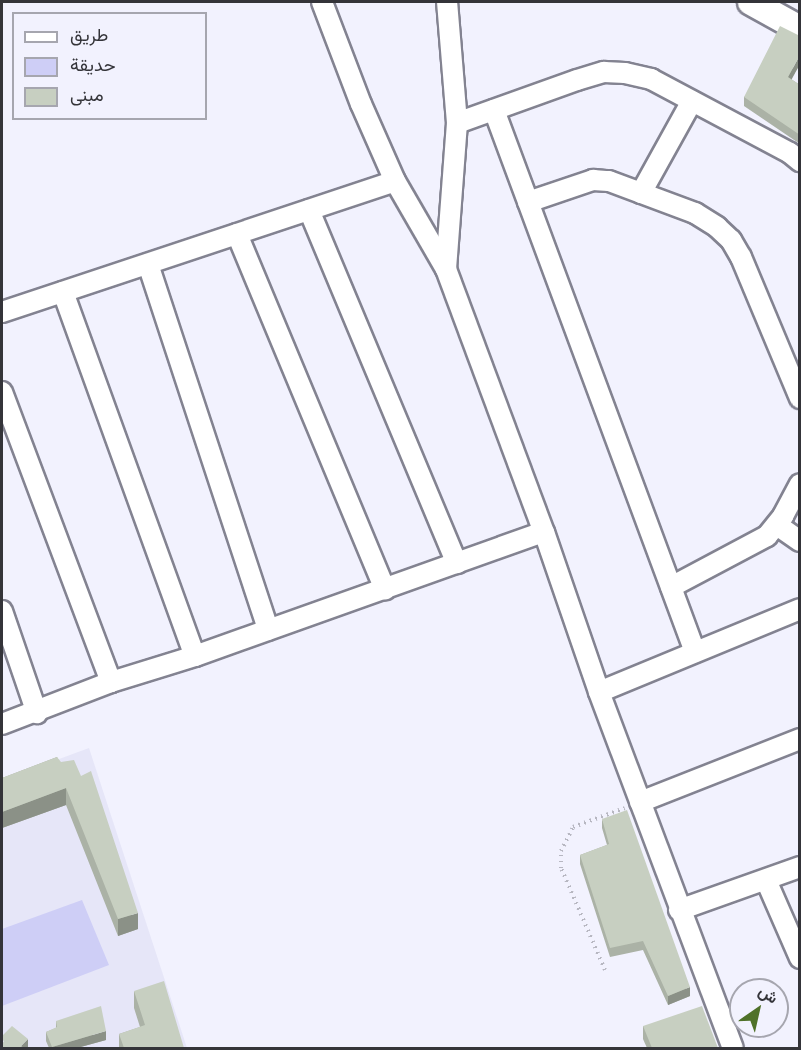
<!DOCTYPE html>
<meta charset="utf-8">
<style>
body{margin:0}
#map{position:relative;width:801px;height:1050px;overflow:hidden;background:#f2f2fe;font-family:"Varela Round",Vazirmatn,sans-serif}
div>[style]{position:absolute}
.built>*{inset:0;background:#e6e6f8}
.green>*{inset:0;background:#cecef6}
.path>*{height:4px;margin-top:-2px;transform-origin:0;background:repeating-linear-gradient(90deg,#b7b7c1 0 1.5px,transparent 0 6px)}
.roads{filter:drop-shadow(2px 0 #838391) drop-shadow(-2px 0 #838391) drop-shadow(0 2px #838391) drop-shadow(0 -2px #838391)}
.minor>*{height:20px;margin:-10px;padding:0 10px;transform-origin:10px;border-radius:10px;background:#fff}
.tertiary>*{height:26px;margin:-13px;padding:0 13px;transform-origin:13px;border-radius:13px;background:#fff}
.wall>*{inset:0;background:#abb2a6}
.shaded-wall>*{inset:0;background:#8b9187}
.building>*{inset:0;background:#c7cfc1}
span{translate:-50% -50%;white-space:nowrap;text-align:center;line-height:1.15;-webkit-text-stroke:5px #f2f2fe;paint-order:stroke}
.frame{position:absolute;inset:0;border:3px solid #343439;pointer-events:none}
.legend{position:absolute;left:12px;top:12px;width:195px;height:108px;box-sizing:border-box;background:#f2f2fe;border:2px solid #a6a6af;margin:0;padding:8px 10px;list-style:none;font-size:18px;color:#343439}
.legend li{display:flex;align-items:center;gap:12px;height:30px}
.legend b{width:30px;border:2px solid #a6a6af}
.north{position:absolute;left:729px;top:978px;width:60px;height:60px;box-sizing:border-box;background:#f2f2fe;border:2px solid #a6a6af;border-radius:50%;rotate:34deg;font-size:16px;font-weight:700;line-height:24px;text-align:center;color:#343439}
.north::after{content:'';display:block;margin:auto;width:21px;height:27px;background:#4f7129;clip-path:polygon(50% 0,100% 100%,50% 72%,0 100%)}
</style>
<div id="map">
<div class="built">
<div style="clip-path:polygon(89px 748px,187px 1048px,2px 1048px,2px 780px)"></div>
</div>
<div class="green">
<div style="clip-path:polygon(82px 900px,109px 965px,2px 1006px,2px 929px)"></div>
</div>
<div class="path">
<div style="left:605px;top:970px;width:111px;rotate:-113.3deg"></div>
<div style="left:561px;top:868px;width:17px;rotate:-90deg"></div>
<div style="left:561px;top:851px;width:27px;rotate:-63deg"></div>
<div style="left:573px;top:827px;width:55px;rotate:-20.1deg"></div>
</div>
<div class="roads">
<div class="minor">
<div style="left:322px;top:2px;width:109px;rotate:69.1deg"></div>
<div style="left:361px;top:104px;width:84px;rotate:66.2deg"></div>
<div style="left:395px;top:181px;width:102px;rotate:59.9deg"></div>
<div style="left:446px;top:269px;width:281px;rotate:69.6deg"></div>
<div style="left:544px;top:532px;width:169px;rotate:71deg"></div>
<div style="left:599px;top:692px;width:380px;rotate:69.4deg"></div>
<div style="left:494px;top:110px;width:578px;rotate:69.65deg"></div>
<div style="left:457px;top:123px;width:127px;rotate:-19.7deg"></div>
<div style="left:577px;top:80px;width:28px;rotate:-17deg"></div>
<div style="left:604px;top:72px;width:21px;rotate:3deg"></div>
<div style="left:625px;top:73px;width:27px;rotate:13deg"></div>
<div style="left:651px;top:79px;width:157px;rotate:28deg"></div>
<div style="left:790px;top:153px;width:13px;rotate:39deg"></div>
<div style="left:641px;top:193px;width:105px;rotate:-61deg"></div>
<div style="left:528px;top:202px;width:69px;rotate:-18.7deg"></div>
<div style="left:593px;top:180px;width:16px;rotate:4deg"></div>
<div style="left:609px;top:181px;width:92px;rotate:20.4deg"></div>
<div style="left:695px;top:213px;width:26px;rotate:32deg"></div>
<div style="left:717px;top:227px;width:19px;rotate:43deg"></div>
<div style="left:731px;top:240px;width:20px;rotate:60deg"></div>
<div style="left:741px;top:257px;width:153px;rotate:67.3deg"></div>
<div style="left:309px;top:210px;width:383px;rotate:67.3deg"></div>
<div style="left:237px;top:234px;width:385px;rotate:67.4deg"></div>
<div style="left:148px;top:264px;width:385px;rotate:71.8deg"></div>
<div style="left:446px;top:269px;width:146px;rotate:-85.7deg"></div>
<div style="left:457px;top:123px;width:121px;rotate:-94.7deg"></div>
<div style="left:63px;top:292px;width:387px;rotate:70.1deg"></div>
<div style="left:2px;top:312px;width:414px;rotate:-18.4deg"></div>
<div style="left:2px;top:392px;width:310px;rotate:69.4deg"></div>
<div style="left:777px;top:525px;width:28px;rotate:35deg"></div>
<div style="left:671px;top:587px;width:109px;rotate:-28deg"></div>
<div style="left:767px;top:536px;width:26px;rotate:-51deg"></div>
<div style="left:783px;top:516px;width:36px;rotate:-62deg"></div>
<div style="left:2px;top:611px;width:108px;rotate:71.1deg"></div>
<div style="left:599px;top:692px;width:217px;rotate:-22.4deg"></div>
<div style="left:2px;top:724px;width:117px;rotate:-21.1deg"></div>
<div style="left:111px;top:682px;width:88px;rotate:-17.2deg"></div>
<div style="left:195px;top:656px;width:370px;rotate:-19.6deg"></div>
<div style="left:640px;top:802px;width:172px;rotate:-21.5deg"></div>
<div style="left:766px;top:880px;width:85px;rotate:66.4deg"></div>
<div style="left:679px;top:910px;width:128px;rotate:-19.6deg"></div>
</div>
<div class="tertiary">
<div style="left:751px;top:2px;width:56px;rotate:28.9deg"></div>
</div>
</div>
<div class="wall">
<div style="clip-path:polygon(800px 64px,791px 79px,800px 85px,800px 144px,744px 106px,744px 97px)"></div>
<div style="clip-path:polygon(57px 757px,138px 929px,118px 936px,66px 805px,2px 828px,2px 778px)"></div>
<div style="clip-path:polygon(602px 819px,690px 996px,668px 1005px,643px 950px,610px 957px,580px 864px,580px 855px,607px 845px,602px 828px)"></div>
<div style="clip-path:polygon(134px 991px,184px 1048px,119px 1048px,119px 1034px,140px 1027px,134px 1008px)"></div>
<div style="clip-path:polygon(56px 1021px,106px 1040px,77px 1048px,49px 1048px,46px 1041px,46px 1032px,56px 1028px)"></div>
<div style="clip-path:polygon(643px 1026px,718px 1048px,647px 1048px,643px 1039px)"></div>
</div>
<div class="shaded-wall">
<div style="clip-path:polygon(800px 55px,800px 64px,788px 86px,788px 77px)"></div>
<div style="clip-path:polygon(66px 788px,66px 805px,2px 828px,2px 812px)"></div>
<div style="clip-path:polygon(138px 913px,138px 929px,118px 936px,118px 919px)"></div>
<div style="clip-path:polygon(690px 987px,690px 996px,668px 1005px,668px 996px)"></div>
<div style="clip-path:polygon(106px 1031px,106px 1040px,77px 1048px,52px 1048px,52px 1047px)"></div>
<div style="clip-path:polygon(28px 1039px,28px 1048px,21px 1048px,21px 1046px)"></div>
</div>
<div class="building">
<div style="clip-path:polygon(780px 26px,800px 36px,800px 55px,788px 77px,800px 85px,800px 135px,744px 97px)"></div>
<div style="clip-path:polygon(57px 757px,61px 762px,74px 760px,81px 776px,91px 771px,138px 913px,118px 919px,66px 788px,2px 812px,2px 778px)"></div>
<div style="clip-path:polygon(627px 810px,690px 987px,668px 996px,643px 941px,610px 948px,580px 855px,609px 844px,602px 819px)"></div>
<div style="clip-path:polygon(164px 981px,184px 1048px,124px 1048px,119px 1034px,145px 1025px,134px 991px)"></div>
<div style="clip-path:polygon(101px 1006px,106px 1031px,52px 1047px,46px 1032px,57px 1027px,56px 1021px)"></div>
<div style="clip-path:polygon(702px 1006px,718px 1048px,652px 1048px,643px 1026px)"></div>
<div style="clip-path:polygon(12px 1026px,28px 1039px,21px 1046px,24px 1048px,2px 1048px,2px 1044px,4px 1041px,2px 1040px,2px 1036px)"></div>
</div>
<div class="frame"></div>
<ul class="legend">
<li><b style="height:8px;background:#fff"></b>طريق</li>
<li><b style="height:16px;background:#cecef6"></b>حديقة</li>
<li><b style="height:16px;background:#c7cfc1"></b>مبنى</li>
</ul>
<div class="north">ش</div>
</div>
